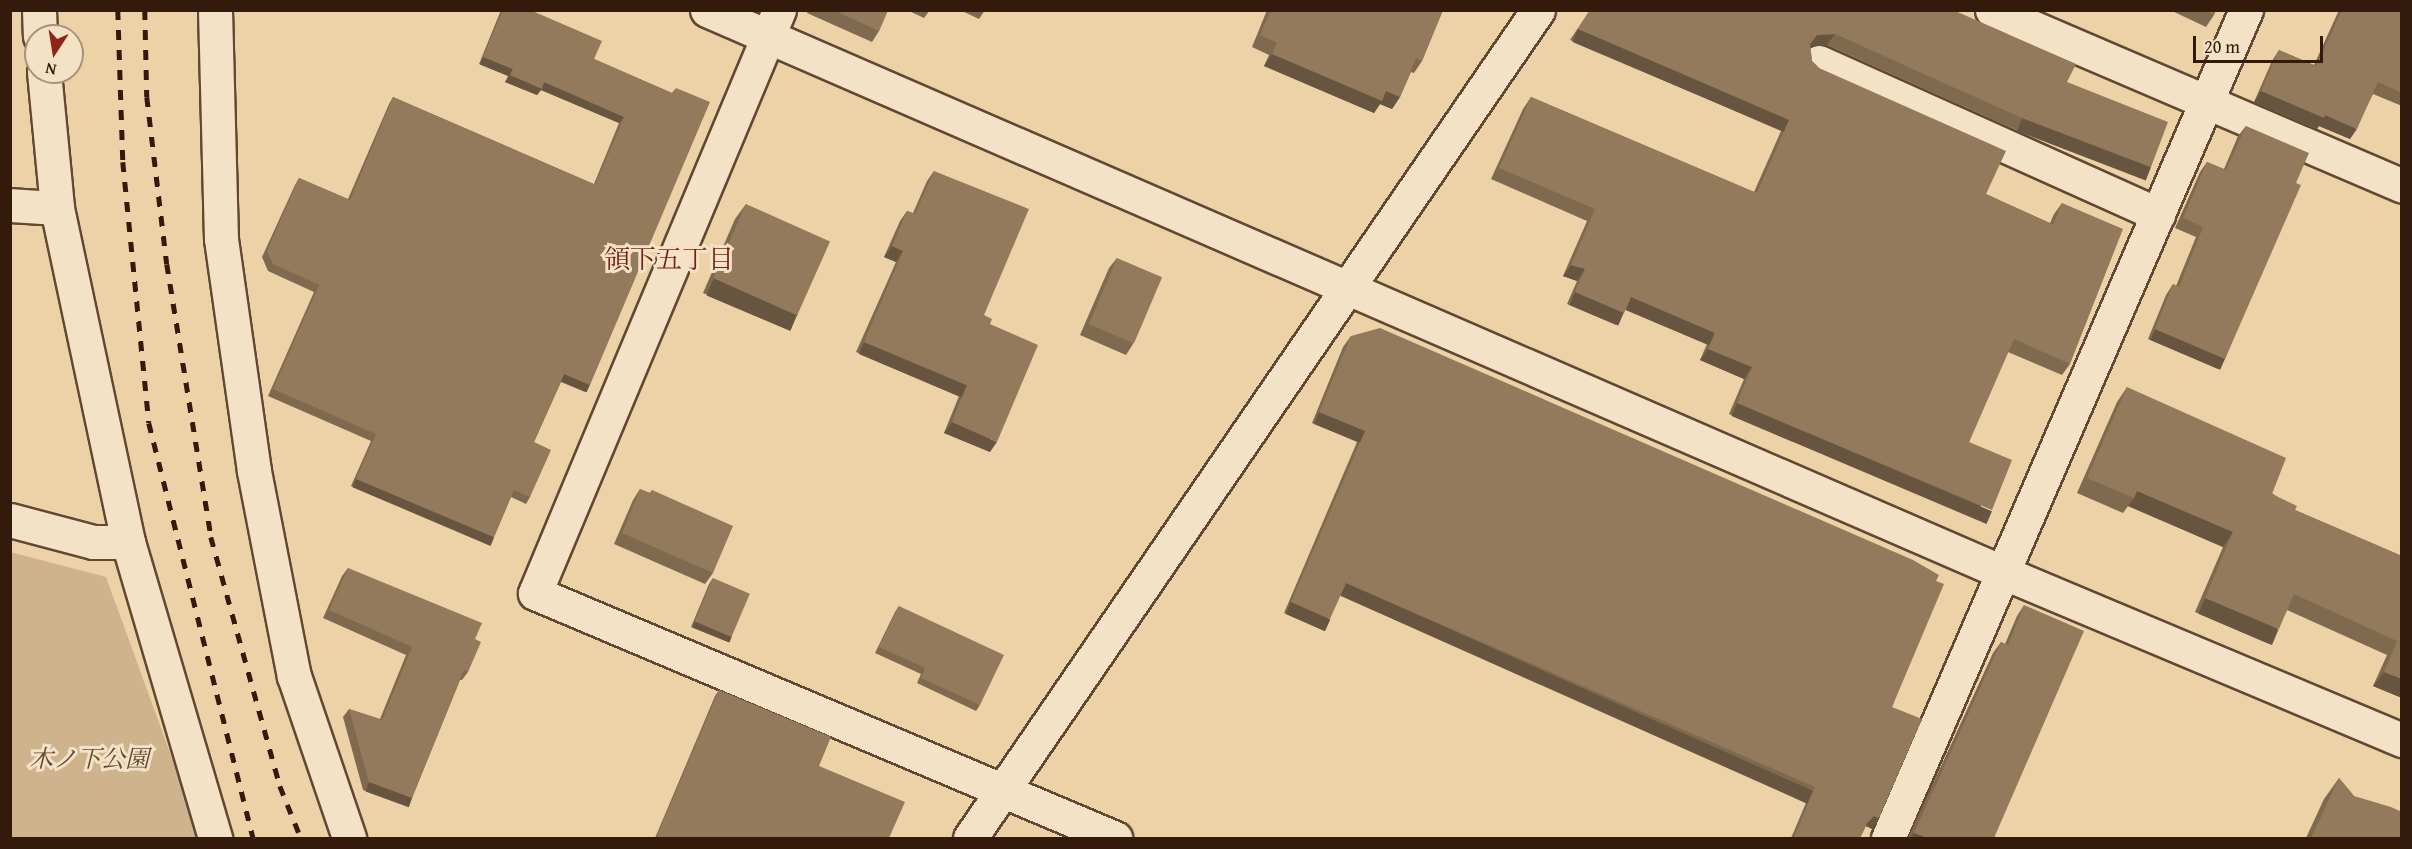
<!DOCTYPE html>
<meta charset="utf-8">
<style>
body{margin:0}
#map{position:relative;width:2412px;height:849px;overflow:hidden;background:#edd2a7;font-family:"Gentium Book Plus","Noto Serif JP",serif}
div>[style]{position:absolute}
.green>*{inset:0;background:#ceb38c}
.roads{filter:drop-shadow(2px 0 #624832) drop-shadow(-2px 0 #624832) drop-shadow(0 2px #624832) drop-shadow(0 -2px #624832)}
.street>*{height:33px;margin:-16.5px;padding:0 16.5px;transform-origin:16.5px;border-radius:16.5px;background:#f3e2c6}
.secondary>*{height:33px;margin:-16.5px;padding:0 16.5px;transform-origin:16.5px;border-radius:16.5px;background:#f3e2c6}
.rail>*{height:4.5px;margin-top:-2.25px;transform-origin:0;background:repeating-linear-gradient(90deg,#341a0b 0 10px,transparent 0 20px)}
.wall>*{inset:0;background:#7f694f}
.shaded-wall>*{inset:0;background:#685540;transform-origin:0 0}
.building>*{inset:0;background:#947a5c;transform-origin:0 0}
span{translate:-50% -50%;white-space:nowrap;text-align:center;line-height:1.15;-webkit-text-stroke:6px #f3e2c6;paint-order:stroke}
.park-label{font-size:24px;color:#624832;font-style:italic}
.neighbourhood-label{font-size:26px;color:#7a1f14}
.frame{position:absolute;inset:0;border:12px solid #341a0b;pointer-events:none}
.north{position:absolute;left:24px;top:24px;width:60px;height:60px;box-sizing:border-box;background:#f3e2c6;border:2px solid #a7927b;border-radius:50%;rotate:192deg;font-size:16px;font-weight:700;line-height:24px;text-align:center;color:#341a0b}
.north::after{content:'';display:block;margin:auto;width:21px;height:27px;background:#8f2418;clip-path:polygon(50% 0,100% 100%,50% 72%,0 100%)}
.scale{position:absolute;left:2193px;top:36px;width:130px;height:27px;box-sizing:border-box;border:3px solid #341a0b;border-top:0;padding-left:8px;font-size:18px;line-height:21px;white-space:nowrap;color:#341a0b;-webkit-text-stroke:4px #f3e2c6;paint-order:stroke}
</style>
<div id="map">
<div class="green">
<div style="clip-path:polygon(10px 552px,106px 577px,201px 838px,11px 838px)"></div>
</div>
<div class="roads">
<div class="street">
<div style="left:39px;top:10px;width:26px;rotate:88deg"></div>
<div style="left:215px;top:10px;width:229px;rotate:88.5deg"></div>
<div style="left:221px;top:239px;width:234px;rotate:81.9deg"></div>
<div style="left:254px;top:471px;width:209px;rotate:79deg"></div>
<div style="left:294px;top:676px;width:171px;rotate:71.2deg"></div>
<div style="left:707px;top:10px;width:1412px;rotate:23.46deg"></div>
<div style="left:2002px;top:572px;width:434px;rotate:22.8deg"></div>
<div style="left:779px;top:10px;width:632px;rotate:112.71deg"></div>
<div style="left:535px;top:593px;width:630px;rotate:22.9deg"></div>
<div style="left:1992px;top:10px;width:446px;rotate:23.2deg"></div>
<div style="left:1819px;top:62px;width:372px;rotate:24.2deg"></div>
<div style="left:44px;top:72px;width:137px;rotate:84.5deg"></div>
<div style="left:57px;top:208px;width:341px;rotate:78deg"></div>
<div style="left:128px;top:542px;width:309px;rotate:73.6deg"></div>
<div style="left:10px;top:205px;width:47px;rotate:3.7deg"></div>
<div style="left:10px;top:520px;width:86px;rotate:14.8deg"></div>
<div style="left:93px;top:542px;width:35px"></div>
<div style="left:1888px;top:838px;width:902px;rotate:-66.62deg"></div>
</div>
<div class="secondary">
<div style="left:970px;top:838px;width:1004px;rotate:-55.55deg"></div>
</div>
</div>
<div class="rail">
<div style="left:118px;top:10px;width:152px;rotate:88.1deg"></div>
<div style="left:123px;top:162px;width:262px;rotate:84.3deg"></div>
<div style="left:149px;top:423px;width:428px;rotate:75.9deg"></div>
<div style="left:145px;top:10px;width:87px;rotate:88.7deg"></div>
<div style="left:147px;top:97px;width:168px;rotate:83.2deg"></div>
<div style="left:167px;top:264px;width:277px;rotate:80.8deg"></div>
<div style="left:211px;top:537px;width:258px;rotate:74.5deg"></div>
<div style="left:280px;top:786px;width:56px;rotate:68deg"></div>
</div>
<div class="wall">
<div style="clip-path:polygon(501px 10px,530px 10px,594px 59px,672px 93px,676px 88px,590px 385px,585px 392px,561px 382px,534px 442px,530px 497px,526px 504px,511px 497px,494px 537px,489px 544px,351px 486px,371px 441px,268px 396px,314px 292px,268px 271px,262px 257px,295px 185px,299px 178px,348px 199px,389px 104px,393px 97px,594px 184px,619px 123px,541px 90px,537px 95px,505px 82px,508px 76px,479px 64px)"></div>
<div style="clip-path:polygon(808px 10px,888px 10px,879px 31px,872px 42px,807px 13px)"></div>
<div style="clip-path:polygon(907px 10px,930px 10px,924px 18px)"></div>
<div style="clip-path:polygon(960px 10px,985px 10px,979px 19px)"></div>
<div style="clip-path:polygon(1267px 10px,1443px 10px,1422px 61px,1414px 73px,1411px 72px,1400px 97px,1392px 109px,1380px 104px,1374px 113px,1264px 66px,1269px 55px,1252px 47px)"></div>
<div style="clip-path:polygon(1590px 10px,1953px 10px,2067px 82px,2151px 167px,2143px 179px,2014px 129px,1827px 45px,1810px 46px,1812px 61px,1819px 68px,1986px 194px,2050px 223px,2054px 214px,2062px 203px,2070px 364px,2062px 375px,2008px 352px,1969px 442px,1984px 522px,1729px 414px,1744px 379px,1700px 360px,1707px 344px,1626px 309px,1616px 325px,1567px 304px,1577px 281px,1563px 276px,1587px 221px,1491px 179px,1523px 109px,1531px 97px,1754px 192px,1781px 131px,1570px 40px)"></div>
<div style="clip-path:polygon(2170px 10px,2216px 10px,2214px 15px,2206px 27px)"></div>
<div style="clip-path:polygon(2339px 10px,2402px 10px,2402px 106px,2373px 94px,2350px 139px,2319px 126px,2317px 129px,2254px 102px,2272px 61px,2279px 50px,2314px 65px)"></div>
<div style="clip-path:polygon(2246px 126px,2296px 183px,2225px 359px,2218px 369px,2148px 339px,2166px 295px,2173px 284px,2176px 286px,2196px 237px,2175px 228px,2200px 172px,2207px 162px,2224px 169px,2238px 136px)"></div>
<div style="clip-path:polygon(934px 171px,984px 315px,990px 324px,990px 452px,944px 433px,959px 396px,856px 352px,896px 262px,884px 257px,900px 221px,907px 211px,913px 213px,927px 181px)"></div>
<div style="clip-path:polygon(746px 204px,798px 314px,787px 329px,703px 293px,735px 219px)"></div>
<div style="clip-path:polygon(1117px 258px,1133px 344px,1126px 355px,1080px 335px,1109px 268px)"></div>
<div style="clip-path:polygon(1351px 336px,1936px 581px,1892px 707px,1879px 818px,1872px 829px,1866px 826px,1860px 838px,1791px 838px,1808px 798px,1340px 595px,1323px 630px,1284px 613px,1357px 442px,1312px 423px,1343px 347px)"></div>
<div style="clip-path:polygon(2127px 387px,2295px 510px,2402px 556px,2402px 698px,2373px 686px,2387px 655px,2287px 610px,2269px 644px,2195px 612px,2223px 547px,2128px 506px,2123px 513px,2077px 493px,2117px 402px)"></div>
<div style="clip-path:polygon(640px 489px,650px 493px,652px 490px,713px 573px,705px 584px,614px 544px,633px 500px)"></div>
<div style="clip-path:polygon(348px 568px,475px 639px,468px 672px,462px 680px,460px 680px,412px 798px,407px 806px,363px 790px,343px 717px,349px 709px,380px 719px,406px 655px,323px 618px,342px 576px)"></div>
<div style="clip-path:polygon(713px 578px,728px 642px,691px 627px,709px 584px)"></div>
<div style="clip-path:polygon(2024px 605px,1994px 838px,1908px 838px,1993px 653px,2001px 642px,2005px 644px,2017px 616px)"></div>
<div style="clip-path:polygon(899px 606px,980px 705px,976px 711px,917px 683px,921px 674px,875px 653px,895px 612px)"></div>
<div style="clip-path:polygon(719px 690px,819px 766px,889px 838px,655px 838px,715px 696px)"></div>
<div style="clip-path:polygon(2339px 778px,2354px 796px,2402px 838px,2306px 838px,2324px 799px)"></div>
</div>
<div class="shaded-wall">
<div style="left:1578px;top:29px;width:230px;height:14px;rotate:23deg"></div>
<div style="clip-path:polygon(1835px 34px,1827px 45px,1809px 47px,1810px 44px,1817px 35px)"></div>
<div style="clip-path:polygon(1272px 54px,1386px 91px,1400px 97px,1392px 109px,1380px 104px,1374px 113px,1264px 66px)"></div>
<div style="left:483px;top:57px;width:32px;height:8px;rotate:22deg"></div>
<div style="clip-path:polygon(510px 75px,544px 82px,624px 117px,619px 123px,541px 90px,537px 95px,505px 82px)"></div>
<div style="clip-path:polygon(2261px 91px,2325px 115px,2357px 129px,2350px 139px,2319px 126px,2317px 129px,2254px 102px)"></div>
<div style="left:2022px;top:118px;width:138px;height:14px;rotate:21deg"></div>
<div style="clip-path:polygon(892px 246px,903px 251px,896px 262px,884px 257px)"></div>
<div style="clip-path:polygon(1571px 265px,1585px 269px,1577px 281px,1563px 276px)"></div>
<div style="left:714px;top:278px;width:91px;height:19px;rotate:23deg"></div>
<div style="left:1575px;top:292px;width:53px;height:14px;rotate:23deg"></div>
<div style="left:1631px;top:297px;width:91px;height:14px;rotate:23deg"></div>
<div style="left:2155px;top:329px;width:76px;height:12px;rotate:23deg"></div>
<div style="left:864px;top:342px;width:112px;height:13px;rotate:23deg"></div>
<div style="clip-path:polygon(1708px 349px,1752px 367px,1744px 379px,1700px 360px)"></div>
<div style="left:564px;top:374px;width:28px;height:8px;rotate:23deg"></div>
<div style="left:1737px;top:403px;width:277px;height:14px;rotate:23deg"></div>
<div style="left:1319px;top:412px;width:50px;height:13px;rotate:22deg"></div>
<div style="clip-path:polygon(952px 422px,997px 442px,990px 452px,944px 433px)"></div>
<div style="left:356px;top:479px;width:150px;height:9px;rotate:23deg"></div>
<div style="clip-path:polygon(2137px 491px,2233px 532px,2223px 547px,2128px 506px,2134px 498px)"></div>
<div style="left:1346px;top:583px;width:511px;height:14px;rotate:24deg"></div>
<div style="left:2205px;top:598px;width:80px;height:17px;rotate:23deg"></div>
<div style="left:1291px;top:602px;width:43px;height:13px;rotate:24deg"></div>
<div style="left:695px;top:621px;width:40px;height:7px;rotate:22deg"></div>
<div style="clip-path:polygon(2384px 672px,2402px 679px,2402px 698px,2373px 686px)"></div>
<div style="left:369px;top:782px;width:46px;height:10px;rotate:20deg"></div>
<div style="clip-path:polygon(1874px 816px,1879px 818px,1872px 829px,1866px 826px,1867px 823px)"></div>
<div style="clip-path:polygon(1914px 833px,1928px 838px,1909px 838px)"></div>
</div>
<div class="building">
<div style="clip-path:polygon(503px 10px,530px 10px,602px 41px,594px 59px,674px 94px,676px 88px,710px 102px,590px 385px,564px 374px,534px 442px,551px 450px,530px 497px,514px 490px,494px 537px,356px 479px,376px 434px,273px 389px,319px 285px,273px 264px,267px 251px,299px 178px,350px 200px,393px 97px,595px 185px,624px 117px,544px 82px,542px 89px,510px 75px,513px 69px,483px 57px)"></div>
<div style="clip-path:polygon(833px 10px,888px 10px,879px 31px)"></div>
<div style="clip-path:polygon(1271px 10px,1443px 10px,1422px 61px,1416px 58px,1400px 97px,1386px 91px,1382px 101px,1272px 54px,1277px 43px,1260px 35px)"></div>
<div style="clip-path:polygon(1590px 10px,1953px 10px,2076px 64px,2067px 82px,2168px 122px,2151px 167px,2022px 118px,1835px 34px,1817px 35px,1810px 44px,1812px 61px,1819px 68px,2006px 151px,1986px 194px,2053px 225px,2062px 203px,2123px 229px,2070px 364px,2014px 339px,1969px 442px,2012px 460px,1992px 510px,1737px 403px,1752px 367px,1708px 349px,1715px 333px,1631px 297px,1624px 313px,1575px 292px,1585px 269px,1571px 265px,1595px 209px,1499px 168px,1531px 97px,1757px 193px,1789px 120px,1578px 29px)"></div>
<div style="clip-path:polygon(2203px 10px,2216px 10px,2214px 15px)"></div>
<div style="clip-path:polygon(2342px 10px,2402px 10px,2402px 93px,2378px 82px,2357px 129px,2325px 115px,2324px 118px,2261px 91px,2279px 50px,2316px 66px)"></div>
<div style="clip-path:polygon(2246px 126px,2309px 153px,2296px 183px,2301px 185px,2225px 359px,2155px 329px,2173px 284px,2179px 287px,2203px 227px,2183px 218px,2207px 162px,2226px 170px)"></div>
<div style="clip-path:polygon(934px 171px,1029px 209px,984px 315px,992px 319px,990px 324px,1038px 345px,997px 442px,952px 422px,967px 385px,864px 342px,903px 251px,892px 246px,907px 211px,915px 214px)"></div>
<div style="left:746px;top:204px;width:92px;height:81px;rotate:24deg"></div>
<div style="left:1117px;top:258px;width:49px;height:72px;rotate:23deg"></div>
<div style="clip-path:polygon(1380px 328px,1913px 560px,1939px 575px,1936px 581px,1944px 584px,1892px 707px,1922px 719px,1879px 818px,1874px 816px,1867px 823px,1860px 838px,1794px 838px,1815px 787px,1346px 583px,1330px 619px,1291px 602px,1365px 431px,1319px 412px,1351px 336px)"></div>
<div style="clip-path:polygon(2127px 387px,2286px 458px,2272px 494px,2297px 506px,2295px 510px,2402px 556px,2402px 679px,2384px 672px,2397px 641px,2294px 594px,2279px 629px,2205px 598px,2233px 532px,2137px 491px,2134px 498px,2087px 478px)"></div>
<div style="clip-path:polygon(640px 489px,650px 493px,652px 490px,733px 526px,713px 573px,622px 533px)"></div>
<div style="clip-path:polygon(348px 568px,482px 623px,475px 639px,481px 642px,468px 672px,464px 670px,412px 798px,369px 782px,349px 709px,382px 720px,412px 647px,329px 610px)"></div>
<div style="left:713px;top:578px;width:40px;height:47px;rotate:23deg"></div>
<div style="clip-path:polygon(2024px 605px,2084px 631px,1994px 838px,1928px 838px,1914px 833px,2001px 642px,2008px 645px)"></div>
<div style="clip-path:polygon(899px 606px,1004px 655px,980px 705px,921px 678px,925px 668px,879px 647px)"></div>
<div style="clip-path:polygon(719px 690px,831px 737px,819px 766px,905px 802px,889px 838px,656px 838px)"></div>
<div style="clip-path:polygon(2339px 778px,2354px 796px,2391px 807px,2402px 812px,2402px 838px,2311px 838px)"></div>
</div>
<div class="park-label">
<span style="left:89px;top:759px">木ノ下公園</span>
</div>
<div class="neighbourhood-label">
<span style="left:669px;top:259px">領下五丁目</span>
</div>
<div class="frame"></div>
<div class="north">N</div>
<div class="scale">20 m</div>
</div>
